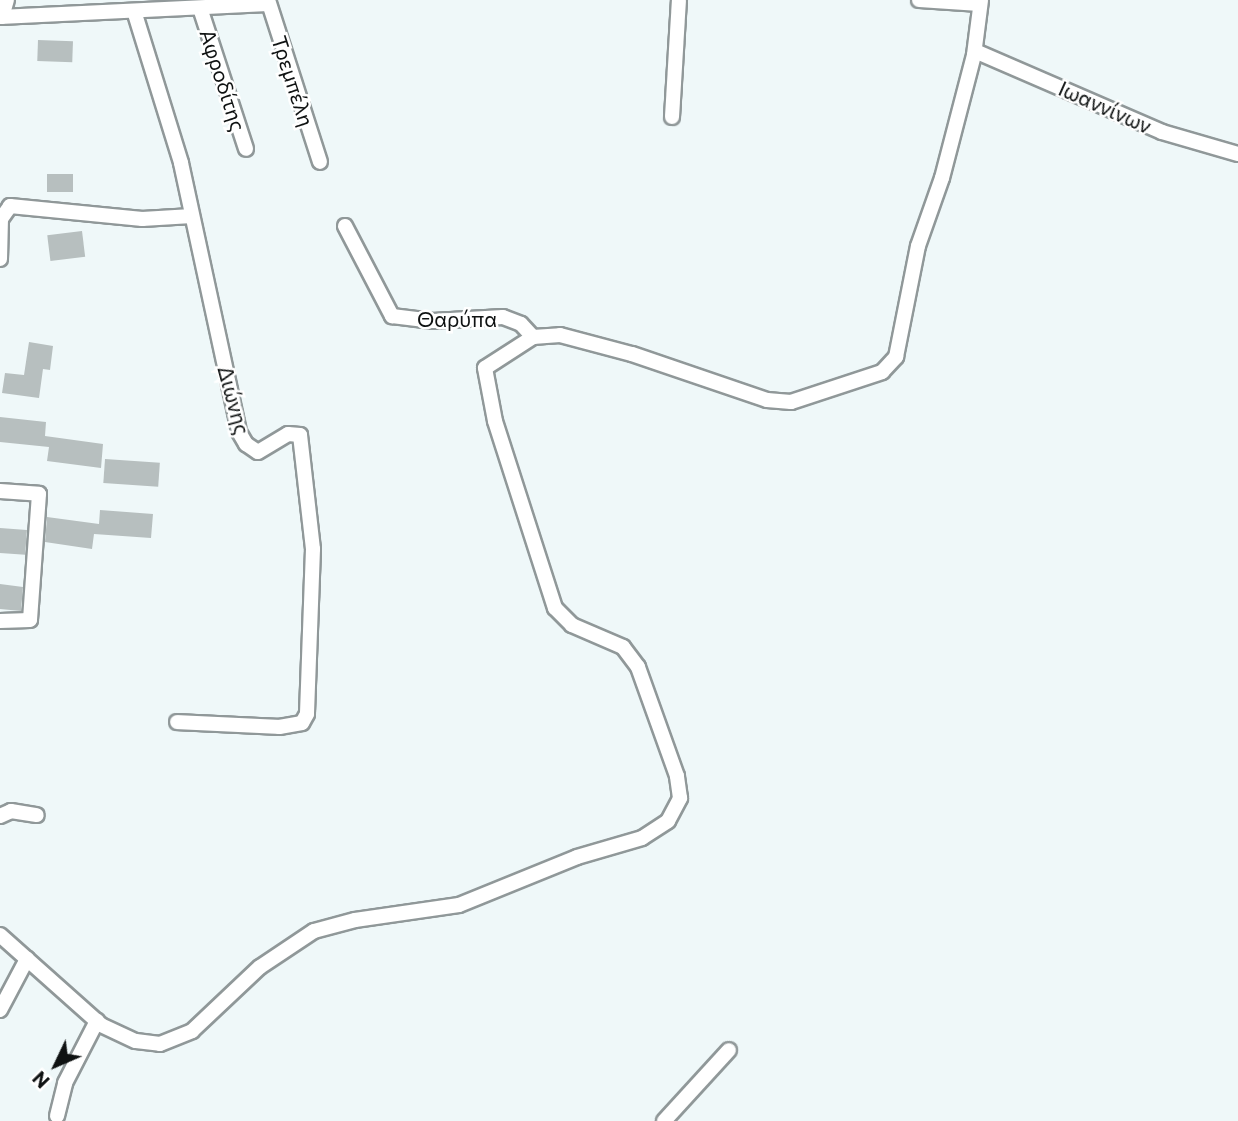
<!DOCTYPE html>
<meta charset="utf-8">
<style>
body{margin:0}
#map{position:relative;width:1238px;height:1121px;overflow:hidden;background:#eff8f9;font-family:Commissioner,sans-serif}
div>[style]{position:absolute}
.building>*{inset:0;background:#b7bfbf;transform-origin:0 0}
.roads{filter:drop-shadow(2px 0 #909899) drop-shadow(-2px 0 #909899) drop-shadow(0 2px #909899) drop-shadow(0 -2px #909899)}
.minor>*{height:14px;margin:-7px;padding:0 7px;transform-origin:7px;border-radius:7px;background:#fff}
span{translate:-50% -50%;white-space:nowrap;text-align:center;line-height:1.15;-webkit-text-stroke:5px #fff;paint-order:stroke}
.street-label{font-size:21px;color:#0f1212}
.north{position:absolute;left:21px;top:1030px;width:70px;height:70px;-webkit-text-stroke:5px #fff;paint-order:stroke;rotate:226deg;font-size:19px;font-weight:700;line-height:28px;text-align:center;color:#0f1212}
.north::after{content:'';display:block;margin:auto;width:24px;height:32px;background:#0f1212;clip-path:polygon(50% 0,100% 100%,50% 72%,0 100%)}
</style>
<div id="map">
<div class="building">
<div style="left:38px;top:40px;width:35px;height:21px;rotate:2deg"></div>
<div style="left:47px;top:174px;width:26px;height:18px"></div>
<div style="left:82px;top:231px;width:26px;height:35px;rotate:83deg"></div>
<div style="clip-path:polygon(29px 342px,53px 346px,50px 370px,43px 369px,39px 398px,2px 393px,5px 373px,24px 375px)"></div>
<div style="clip-path:polygon(0 417px,46px 422px,45px 436px,103px 444px,101px 468px,47px 461px,49px 447px,0 442px)"></div>
<div style="left:105px;top:459px;width:55px;height:24px;rotate:4deg"></div>
<div style="clip-path:polygon(100px 510px,153px 514px,151px 538px,94px 534px,92px 549px,45px 542px,47px 517px,99px 524px)"></div>
<div style="left:0;top:528px;width:27px;height:25px;rotate:4deg"></div>
<div style="clip-path:polygon(0 584px,23px 587px,21px 611px,0 609px)"></div>
</div>
<div class="roads">
<div class="minor">
<div style="left:268px;top:0;width:170px;rotate:72.2deg"></div>
<div style="left:919px;top:0;width:61px;rotate:3.8deg"></div>
<div style="left:201px;top:11px;width:145px;rotate:71.9deg"></div>
<div style="left:135px;top:14px;width:156px;rotate:72.8deg"></div>
<div style="left:181px;top:163px;width:275px;rotate:77.8deg"></div>
<div style="left:239px;top:432px;width:14px;rotate:60deg"></div>
<div style="left:246px;top:444px;width:14px;rotate:34deg"></div>
<div style="left:258px;top:452px;width:35px;rotate:-31deg"></div>
<div style="left:288px;top:434px;width:12px;rotate:5deg"></div>
<div style="left:300px;top:435px;width:115px;rotate:83.5deg"></div>
<div style="left:313px;top:549px;width:165px;rotate:92.1deg"></div>
<div style="left:307px;top:714px;width:10px;rotate:119deg"></div>
<div style="left:302px;top:723px;width:23px;rotate:170deg"></div>
<div style="left:279px;top:727px;width:102px;rotate:-177.2deg"></div>
<div style="left:0;top:17px;width:268px;rotate:-2.8deg"></div>
<div style="left:2px;top:17px;width:18px;rotate:-74deg"></div>
<div style="left:975px;top:51px;width:204px;rotate:23.4deg"></div>
<div style="left:1162px;top:132px;width:79px;rotate:16.1deg"></div>
<div style="left:672px;top:117px;width:117px;rotate:-86.6deg"></div>
<div style="left:345px;top:226px;width:102px;rotate:62.4deg"></div>
<div style="left:392px;top:316px;width:41px;rotate:7deg"></div>
<div style="left:433px;top:321px;width:70px;rotate:-3.3deg"></div>
<div style="left:503px;top:317px;width:19px;rotate:21deg"></div>
<div style="left:521px;top:324px;width:18px;rotate:47deg"></div>
<div style="left:0;top:259px;width:40px;rotate:-88.6deg"></div>
<div style="left:1px;top:219px;width:16px;rotate:-55deg"></div>
<div style="left:10px;top:206px;width:133px;rotate:5.6deg"></div>
<div style="left:142px;top:219px;width:50px;rotate:-3.4deg"></div>
<div style="left:0;top:491px;width:39px;rotate:4deg"></div>
<div style="left:39px;top:494px;width:126px;rotate:94.1deg"></div>
<div style="left:30px;top:620px;width:30px;rotate:178deg"></div>
<div style="left:0;top:816px;width:12px;rotate:-24deg"></div>
<div style="left:11px;top:811px;width:26px;rotate:9deg"></div>
<div style="left:0;top:935px;width:135px;rotate:41.7deg"></div>
<div style="left:101px;top:1025px;width:38px;rotate:25deg"></div>
<div style="left:136px;top:1041px;width:24px;rotate:7deg"></div>
<div style="left:160px;top:1044px;width:35px;rotate:-22deg"></div>
<div style="left:192px;top:1031px;width:93px;rotate:-43.3deg"></div>
<div style="left:260px;top:967px;width:65px;rotate:-33.7deg"></div>
<div style="left:314px;top:931px;width:42px;rotate:-15deg"></div>
<div style="left:355px;top:920px;width:105px;rotate:-8.2deg"></div>
<div style="left:459px;top:905px;width:127px;rotate:-22.1deg"></div>
<div style="left:577px;top:857px;width:68px;rotate:-16.3deg"></div>
<div style="left:642px;top:838px;width:31px;rotate:-33deg"></div>
<div style="left:668px;top:821px;width:26px;rotate:-62deg"></div>
<div style="left:680px;top:798px;width:22px;rotate:-98deg"></div>
<div style="left:677px;top:776px;width:116px;rotate:-109.7deg"></div>
<div style="left:638px;top:667px;width:25px;rotate:-127deg"></div>
<div style="left:623px;top:647px;width:56px;rotate:-156.7deg"></div>
<div style="left:572px;top:625px;width:24px;rotate:-135deg"></div>
<div style="left:555px;top:608px;width:196px;rotate:-107.8deg"></div>
<div style="left:495px;top:421px;width:54px;rotate:-100.7deg"></div>
<div style="left:485px;top:368px;width:57px;rotate:-32.9deg"></div>
<div style="left:533px;top:337px;width:27px;rotate:-4deg"></div>
<div style="left:560px;top:335px;width:74px;rotate:14.8deg"></div>
<div style="left:632px;top:354px;width:143px;rotate:18.8deg"></div>
<div style="left:767px;top:400px;width:24px;rotate:5deg"></div>
<div style="left:791px;top:402px;width:96px;rotate:-18.2deg"></div>
<div style="left:882px;top:372px;width:21px;rotate:-47deg"></div>
<div style="left:896px;top:357px;width:113px;rotate:-78.8deg"></div>
<div style="left:918px;top:246px;width:72px;rotate:-70.6deg"></div>
<div style="left:942px;top:178px;width:127px;rotate:-75.4deg"></div>
<div style="left:974px;top:55px;width:55px;rotate:-82.7deg"></div>
<div style="left:0;top:1010px;width:58px;rotate:-62.1deg"></div>
<div style="left:57px;top:1116px;width:34px;rotate:-76deg"></div>
<div style="left:65px;top:1083px;width:70px;rotate:-62.7deg"></div>
<div style="left:664px;top:1121px;width:96px;rotate:-47.5deg"></div>
</div>
</div>
<div class="street-label">
<span style="left:223px;top:80px;rotate:72deg">Αφροδίτης</span>
<span style="left:293px;top:81px;rotate:72deg">Τρεμπέλη</span>
<span style="left:1105px;top:107px;rotate:24deg">Ιωαννίνων</span>
<span style="left:457px;top:319px">Θαρύπα</span>
<span style="left:234px;top:400px;rotate:75deg">Διώνης</span>
</div>
<div class="north">N</div>
</div>
